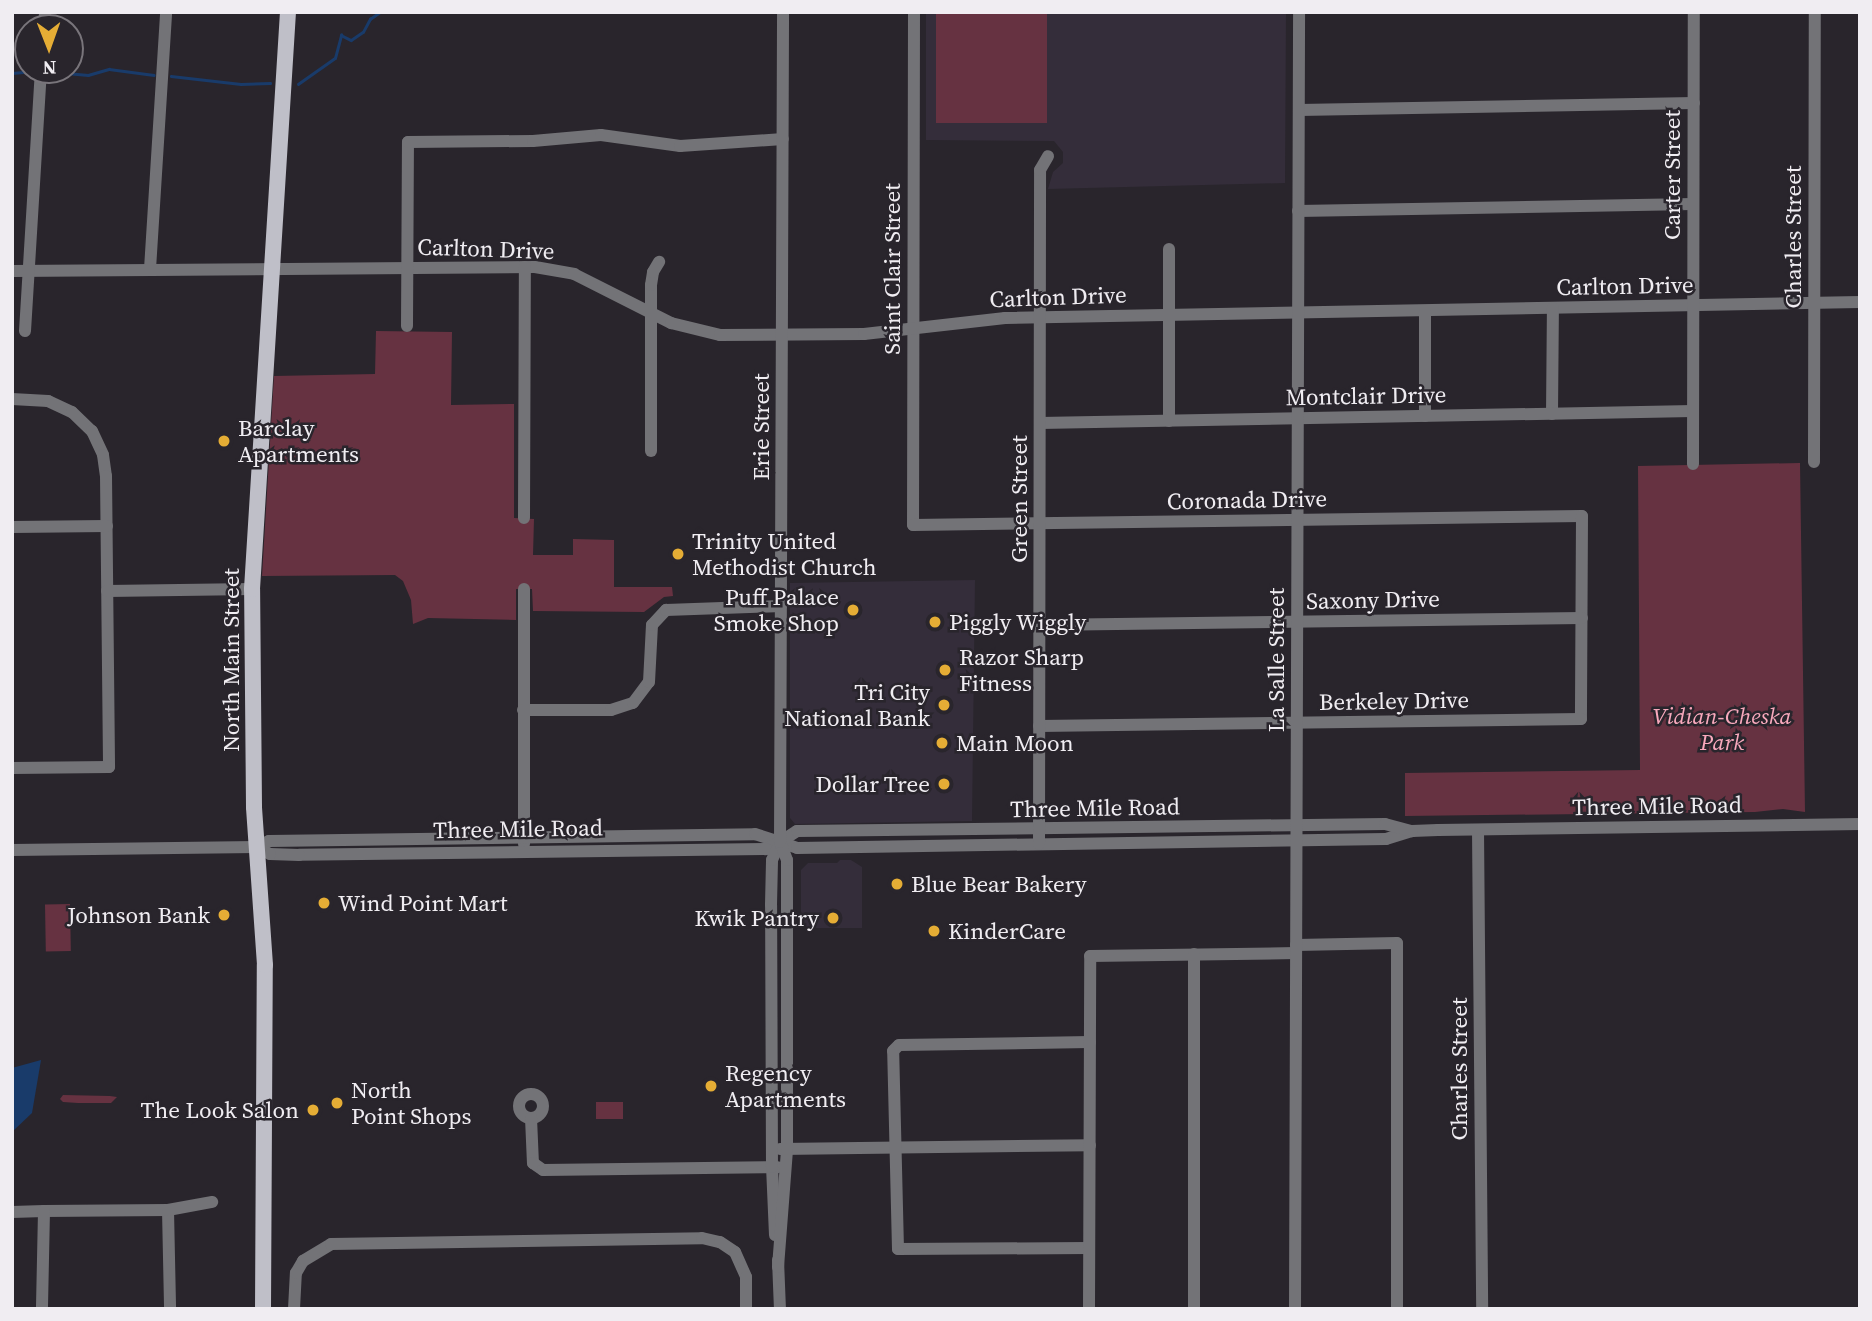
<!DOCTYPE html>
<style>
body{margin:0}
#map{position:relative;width:1872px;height:1321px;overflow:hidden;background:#29252c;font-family:"Source Serif 4",serif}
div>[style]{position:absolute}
.built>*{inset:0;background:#342d3a}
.green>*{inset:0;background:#663241;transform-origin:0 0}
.water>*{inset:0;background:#193b6a}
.stream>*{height:2.5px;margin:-1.25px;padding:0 1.25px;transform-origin:1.25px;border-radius:1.25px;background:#193b6a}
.minor>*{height:12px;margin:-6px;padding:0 6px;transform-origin:6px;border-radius:6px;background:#737377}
.minor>.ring{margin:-6px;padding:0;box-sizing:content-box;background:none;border:12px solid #737377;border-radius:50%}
.major>*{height:16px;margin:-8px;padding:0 8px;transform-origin:8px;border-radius:8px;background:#bfbfc8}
.dots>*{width:19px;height:19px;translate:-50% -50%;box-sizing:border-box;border:4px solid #29252c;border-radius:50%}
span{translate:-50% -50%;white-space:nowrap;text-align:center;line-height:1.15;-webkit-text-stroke:5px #29252c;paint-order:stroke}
.street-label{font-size:23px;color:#f0edf2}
.poi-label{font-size:23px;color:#f0edf2}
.left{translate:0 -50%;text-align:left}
.right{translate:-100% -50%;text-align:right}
.park-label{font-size:23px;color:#f9a9bd;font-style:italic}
.frame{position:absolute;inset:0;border:14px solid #f0edf2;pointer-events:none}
.north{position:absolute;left:14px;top:14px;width:70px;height:70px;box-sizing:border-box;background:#29252c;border:2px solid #79757b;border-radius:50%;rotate:179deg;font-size:19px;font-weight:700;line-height:28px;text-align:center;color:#f0edf2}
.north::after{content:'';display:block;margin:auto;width:24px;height:32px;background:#e5ad35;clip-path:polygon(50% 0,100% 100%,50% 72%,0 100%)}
</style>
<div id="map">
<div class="built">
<div style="clip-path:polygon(926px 12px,1286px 12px,1285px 183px,1048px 189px,1053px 172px,1063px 163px,1063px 152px,1054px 141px,926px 140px)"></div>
<div style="clip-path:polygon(975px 580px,972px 821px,795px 824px,790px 818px,790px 583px)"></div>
<div style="clip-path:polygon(840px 860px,851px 860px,862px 867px,862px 928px,801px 928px,801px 870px,808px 863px,837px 863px)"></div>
</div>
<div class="green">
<div style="left:936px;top:12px;width:111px;height:111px"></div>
<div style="clip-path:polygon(376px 331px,452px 332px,451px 405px,514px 404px,514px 518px,534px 519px,533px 555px,573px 555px,573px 539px,614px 540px,614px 587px,672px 587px,673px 596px,664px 597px,644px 612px,533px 611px,532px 589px,516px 589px,516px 620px,428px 618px,413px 624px,411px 600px,403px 581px,395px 575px,262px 576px,274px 376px,375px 374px)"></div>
<div style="clip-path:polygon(1800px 463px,1805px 812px,1783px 809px,1755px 812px,1405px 816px,1405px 773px,1640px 770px,1638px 466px)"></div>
<div style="left:70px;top:904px;width:47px;height:25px;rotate:89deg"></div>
<div style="clip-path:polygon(63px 1095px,110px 1096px,117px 1097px,111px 1103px,78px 1103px,63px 1102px,60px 1099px)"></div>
<div style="left:623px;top:1102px;width:17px;height:27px;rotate:90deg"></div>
</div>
<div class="water">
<div style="clip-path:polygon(41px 1060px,32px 1113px,12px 1132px,12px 1068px)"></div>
</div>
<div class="stream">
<div style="left:44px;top:71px;width:44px;rotate:5.2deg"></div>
<div style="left:88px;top:75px;width:22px;rotate:-16deg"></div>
<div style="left:109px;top:69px;width:45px;rotate:7.6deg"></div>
<div style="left:12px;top:73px;width:25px;rotate:-5deg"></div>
<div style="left:171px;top:76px;width:70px;rotate:6.5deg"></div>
<div style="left:241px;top:84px;width:29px;rotate:-2deg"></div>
<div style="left:298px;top:84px;width:45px;rotate:-35.1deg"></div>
<div style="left:335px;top:58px;width:24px;rotate:-75deg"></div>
<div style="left:341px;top:35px;width:11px;rotate:27deg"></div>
<div style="left:351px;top:40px;width:14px;rotate:-34deg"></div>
<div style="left:363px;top:32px;width:15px;rotate:-62deg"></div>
<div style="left:370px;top:19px;width:12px;rotate:-35deg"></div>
</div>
<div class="minor">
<div style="left:914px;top:12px;width:513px;rotate:90.11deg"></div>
<div style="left:913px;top:525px;width:669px;rotate:-0.77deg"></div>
<div style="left:1582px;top:516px;width:203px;rotate:90.3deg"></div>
<div style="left:1581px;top:719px;width:542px;rotate:179.26deg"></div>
<div style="left:44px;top:28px;width:16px;rotate:-86deg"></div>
<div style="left:1299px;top:110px;width:395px;rotate:-1deg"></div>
<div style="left:1298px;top:211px;width:395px;rotate:-1deg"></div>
<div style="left:150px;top:269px;width:257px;rotate:-86.4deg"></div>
<div style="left:12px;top:271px;width:523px;rotate:-0.44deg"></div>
<div style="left:535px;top:267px;width:40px;rotate:10deg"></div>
<div style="left:574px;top:274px;width:109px;rotate:26.8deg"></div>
<div style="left:671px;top:323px;width:50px;rotate:13.8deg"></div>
<div style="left:720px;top:335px;width:144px;rotate:-0.4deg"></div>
<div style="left:864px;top:334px;width:142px;rotate:-6.5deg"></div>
<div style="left:1005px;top:318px;width:855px;rotate:-1.07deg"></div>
<div style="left:407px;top:326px;width:184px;rotate:-89.7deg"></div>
<div style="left:408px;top:142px;width:125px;rotate:-0.5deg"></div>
<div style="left:533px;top:141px;width:68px;rotate:-5deg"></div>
<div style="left:601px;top:135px;width:80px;rotate:7.9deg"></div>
<div style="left:680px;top:146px;width:103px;rotate:-3.9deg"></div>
<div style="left:25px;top:331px;width:261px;rotate:-86.5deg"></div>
<div style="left:12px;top:399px;width:36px;rotate:3deg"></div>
<div style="left:48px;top:401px;width:26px;rotate:25deg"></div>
<div style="left:72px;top:412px;width:28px;rotate:44deg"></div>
<div style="left:92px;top:431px;width:26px;rotate:65deg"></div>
<div style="left:103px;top:455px;width:21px;rotate:82deg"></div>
<div style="left:106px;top:476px;width:291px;rotate:89.4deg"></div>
<div style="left:109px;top:767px;width:97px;rotate:179.4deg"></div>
<div style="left:1552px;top:414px;width:106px;rotate:-89.5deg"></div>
<div style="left:1425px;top:416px;width:105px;rotate:-90deg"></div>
<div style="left:1169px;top:421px;width:172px;rotate:-90deg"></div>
<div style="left:1040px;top:423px;width:653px;rotate:-1.05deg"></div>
<div style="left:651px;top:451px;width:166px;rotate:-90deg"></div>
<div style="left:651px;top:285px;width:13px;rotate:-81deg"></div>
<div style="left:653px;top:272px;width:12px;rotate:-59deg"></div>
<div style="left:1814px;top:462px;width:450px;rotate:-89.9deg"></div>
<div style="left:1693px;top:464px;width:452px;rotate:-89.9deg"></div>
<div style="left:524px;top:518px;width:251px;rotate:-89.8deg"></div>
<div style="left:12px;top:527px;width:95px;rotate:-0.6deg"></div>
<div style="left:524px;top:589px;width:255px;rotate:90deg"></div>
<div style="left:107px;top:591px;width:145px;rotate:-0.8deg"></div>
<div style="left:1039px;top:625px;width:543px;rotate:-0.74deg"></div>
<div style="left:523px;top:710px;width:88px"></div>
<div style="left:611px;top:710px;width:23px;rotate:-18deg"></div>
<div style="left:633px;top:703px;width:26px;rotate:-53deg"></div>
<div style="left:649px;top:682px;width:57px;rotate:-87deg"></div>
<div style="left:652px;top:625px;width:21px;rotate:-47deg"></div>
<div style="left:666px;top:610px;width:115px;rotate:-2deg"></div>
<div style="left:1478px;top:830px;width:479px;rotate:89.5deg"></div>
<div style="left:780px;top:842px;width:18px;rotate:19deg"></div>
<div style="left:797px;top:848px;width:589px;rotate:-0.88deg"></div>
<div style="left:1386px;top:839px;width:27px;rotate:-17deg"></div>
<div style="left:1412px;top:831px;width:26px;rotate:-2deg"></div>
<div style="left:1438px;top:830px;width:422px;rotate:-0.8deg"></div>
<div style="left:780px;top:842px;width:20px;rotate:-33deg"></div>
<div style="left:797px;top:831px;width:588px;rotate:-0.68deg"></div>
<div style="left:1385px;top:824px;width:28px;rotate:15deg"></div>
<div style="left:1039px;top:844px;width:674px;rotate:-89.91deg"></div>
<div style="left:1040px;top:170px;width:16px;rotate:-60deg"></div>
<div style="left:12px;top:850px;width:245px;rotate:-0.7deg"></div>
<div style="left:257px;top:847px;width:13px;rotate:-27deg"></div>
<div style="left:269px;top:841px;width:486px;rotate:-0.8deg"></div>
<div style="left:755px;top:834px;width:26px;rotate:18deg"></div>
<div style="left:780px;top:842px;width:16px;rotate:153deg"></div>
<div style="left:766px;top:849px;width:467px;rotate:179.3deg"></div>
<div style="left:299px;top:855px;width:29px;rotate:-178deg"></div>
<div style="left:270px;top:854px;width:15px;rotate:-152deg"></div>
<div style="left:1296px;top:945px;width:101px;rotate:-1.1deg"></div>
<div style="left:1397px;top:943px;width:366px;rotate:90deg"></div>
<div class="ring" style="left:519px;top:1094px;width:12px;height:12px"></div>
<div style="left:531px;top:1118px;width:45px;rotate:87.5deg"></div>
<div style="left:533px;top:1163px;width:12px;rotate:35deg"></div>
<div style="left:543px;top:1170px;width:235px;rotate:-0.7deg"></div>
<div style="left:780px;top:1149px;width:310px;rotate:-0.7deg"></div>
<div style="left:168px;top:1210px;width:99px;rotate:88.8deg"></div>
<div style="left:44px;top:1211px;width:124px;rotate:-0.5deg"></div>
<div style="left:168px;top:1210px;width:45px;rotate:-10.3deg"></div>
<div style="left:12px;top:1212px;width:32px;rotate:-2deg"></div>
<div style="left:44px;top:1211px;width:98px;rotate:91.2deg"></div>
<div style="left:775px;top:1235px;width:68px;rotate:-92.5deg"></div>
<div style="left:772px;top:1167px;width:262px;rotate:-90.2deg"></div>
<div style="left:771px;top:905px;width:45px;rotate:-88.7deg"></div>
<div style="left:772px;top:860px;width:20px;rotate:-66deg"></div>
<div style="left:1089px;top:1248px;width:191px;rotate:179.7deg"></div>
<div style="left:898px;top:1249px;width:198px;rotate:-91.4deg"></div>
<div style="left:893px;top:1051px;width:8px;rotate:-45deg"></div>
<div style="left:899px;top:1045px;width:191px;rotate:-0.9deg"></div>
<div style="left:778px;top:1260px;width:49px;rotate:87.7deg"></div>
<div style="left:778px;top:1267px;width:118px;rotate:-85.6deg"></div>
<div style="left:787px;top:1149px;width:289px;rotate:-90deg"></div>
<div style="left:787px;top:860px;width:19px;rotate:-111deg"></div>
<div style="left:780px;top:842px;width:830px;rotate:-89.79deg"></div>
<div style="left:294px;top:1309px;width:36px;rotate:-87deg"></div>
<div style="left:296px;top:1273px;width:14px;rotate:-60deg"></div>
<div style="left:303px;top:1261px;width:33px;rotate:-31deg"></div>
<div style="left:331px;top:1244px;width:371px;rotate:-0.9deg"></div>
<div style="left:702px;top:1238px;width:18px;rotate:13deg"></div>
<div style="left:720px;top:1242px;width:18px;rotate:34deg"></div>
<div style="left:735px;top:1252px;width:27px;rotate:66deg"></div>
<div style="left:746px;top:1277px;width:32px;rotate:90deg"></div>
<div style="left:1089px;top:1309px;width:353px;rotate:-89.8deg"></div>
<div style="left:1090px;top:956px;width:206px;rotate:-0.8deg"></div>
<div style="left:1194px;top:1309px;width:355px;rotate:-90deg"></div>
<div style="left:1295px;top:1309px;width:1297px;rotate:-89.82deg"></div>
</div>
<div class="major">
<div style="left:263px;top:1309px;width:344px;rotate:-89.7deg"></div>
<div style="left:265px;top:965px;width:158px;rotate:-94deg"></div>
<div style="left:254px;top:807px;width:218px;rotate:-90.5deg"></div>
<div style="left:252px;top:589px;width:578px;rotate:-86.43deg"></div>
</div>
<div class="dots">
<div style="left:224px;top:441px;background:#e5ad35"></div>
<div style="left:678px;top:554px;background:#e5ad35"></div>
<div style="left:853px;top:610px;background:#e5ad35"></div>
<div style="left:935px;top:622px;background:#e5ad35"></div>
<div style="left:945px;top:670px;background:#e5ad35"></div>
<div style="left:944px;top:705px;background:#e5ad35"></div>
<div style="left:942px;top:743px;background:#e5ad35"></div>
<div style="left:944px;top:784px;background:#e5ad35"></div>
<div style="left:897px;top:884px;background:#e5ad35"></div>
<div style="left:324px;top:903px;background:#e5ad35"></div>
<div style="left:224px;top:915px;background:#e5ad35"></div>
<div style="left:833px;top:918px;background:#e5ad35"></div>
<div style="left:934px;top:931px;background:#e5ad35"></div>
<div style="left:711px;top:1086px;background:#e5ad35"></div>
<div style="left:337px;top:1103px;background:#e5ad35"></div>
<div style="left:313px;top:1110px;background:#e5ad35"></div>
</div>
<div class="street-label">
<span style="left:1672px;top:175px;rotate:-90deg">Carter Street</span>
<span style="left:1793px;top:237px;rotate:-90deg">Charles Street</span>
<span style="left:486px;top:249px;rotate:2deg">Carlton Drive</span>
<span style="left:892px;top:269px;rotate:-90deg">Saint Clair Street</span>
<span style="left:1625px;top:286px;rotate:-1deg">Carlton Drive</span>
<span style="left:1058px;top:297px;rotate:-2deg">Carlton Drive</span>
<span style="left:1366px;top:396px;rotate:-1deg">Montclair Drive</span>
<span style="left:761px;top:427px;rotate:-90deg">Erie Street</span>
<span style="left:1019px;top:499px;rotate:-90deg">Green Street</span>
<span style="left:1247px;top:500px;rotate:-1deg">Coronada Drive</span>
<span style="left:1373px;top:600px;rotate:-1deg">Saxony Drive</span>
<span style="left:231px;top:660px;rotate:-90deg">North Main Street</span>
<span style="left:1276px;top:660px;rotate:-90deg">La Salle Street</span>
<span style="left:1394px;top:701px;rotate:-1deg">Berkeley Drive</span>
<span style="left:1657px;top:806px;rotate:-1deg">Three Mile Road</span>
<span style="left:1095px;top:808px;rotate:-1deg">Three Mile Road</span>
<span style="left:518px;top:829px;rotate:-1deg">Three Mile Road</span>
<span style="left:1459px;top:1069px;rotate:-90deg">Charles Street</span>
</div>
<div class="poi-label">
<span class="left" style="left:238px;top:441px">Barclay<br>Apartments</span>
<span class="left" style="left:692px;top:554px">Trinity United<br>Methodist Church</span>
<span class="right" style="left:839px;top:610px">Puff Palace<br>Smoke Shop</span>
<span class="left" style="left:949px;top:622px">Piggly Wiggly</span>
<span class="left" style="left:959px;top:670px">Razor Sharp<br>Fitness</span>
<span class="right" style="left:930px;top:705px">Tri City<br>National Bank</span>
<span class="left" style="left:956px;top:743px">Main Moon</span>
<span class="right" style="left:930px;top:784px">Dollar Tree</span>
<span class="left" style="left:911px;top:884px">Blue Bear Bakery</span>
<span class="left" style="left:338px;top:903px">Wind Point Mart</span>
<span class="right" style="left:210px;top:915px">Johnson Bank</span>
<span class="right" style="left:819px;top:918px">Kwik Pantry</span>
<span class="left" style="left:948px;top:931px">KinderCare</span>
<span class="left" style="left:725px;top:1086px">Regency<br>Apartments</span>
<span class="left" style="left:351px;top:1103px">North<br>Point Shops</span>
<span class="right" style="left:299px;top:1110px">The Look Salon</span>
</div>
<div class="park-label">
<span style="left:1722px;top:729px">Vidian-Cheska<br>Park</span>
</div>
<div class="frame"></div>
<div class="north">N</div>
</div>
